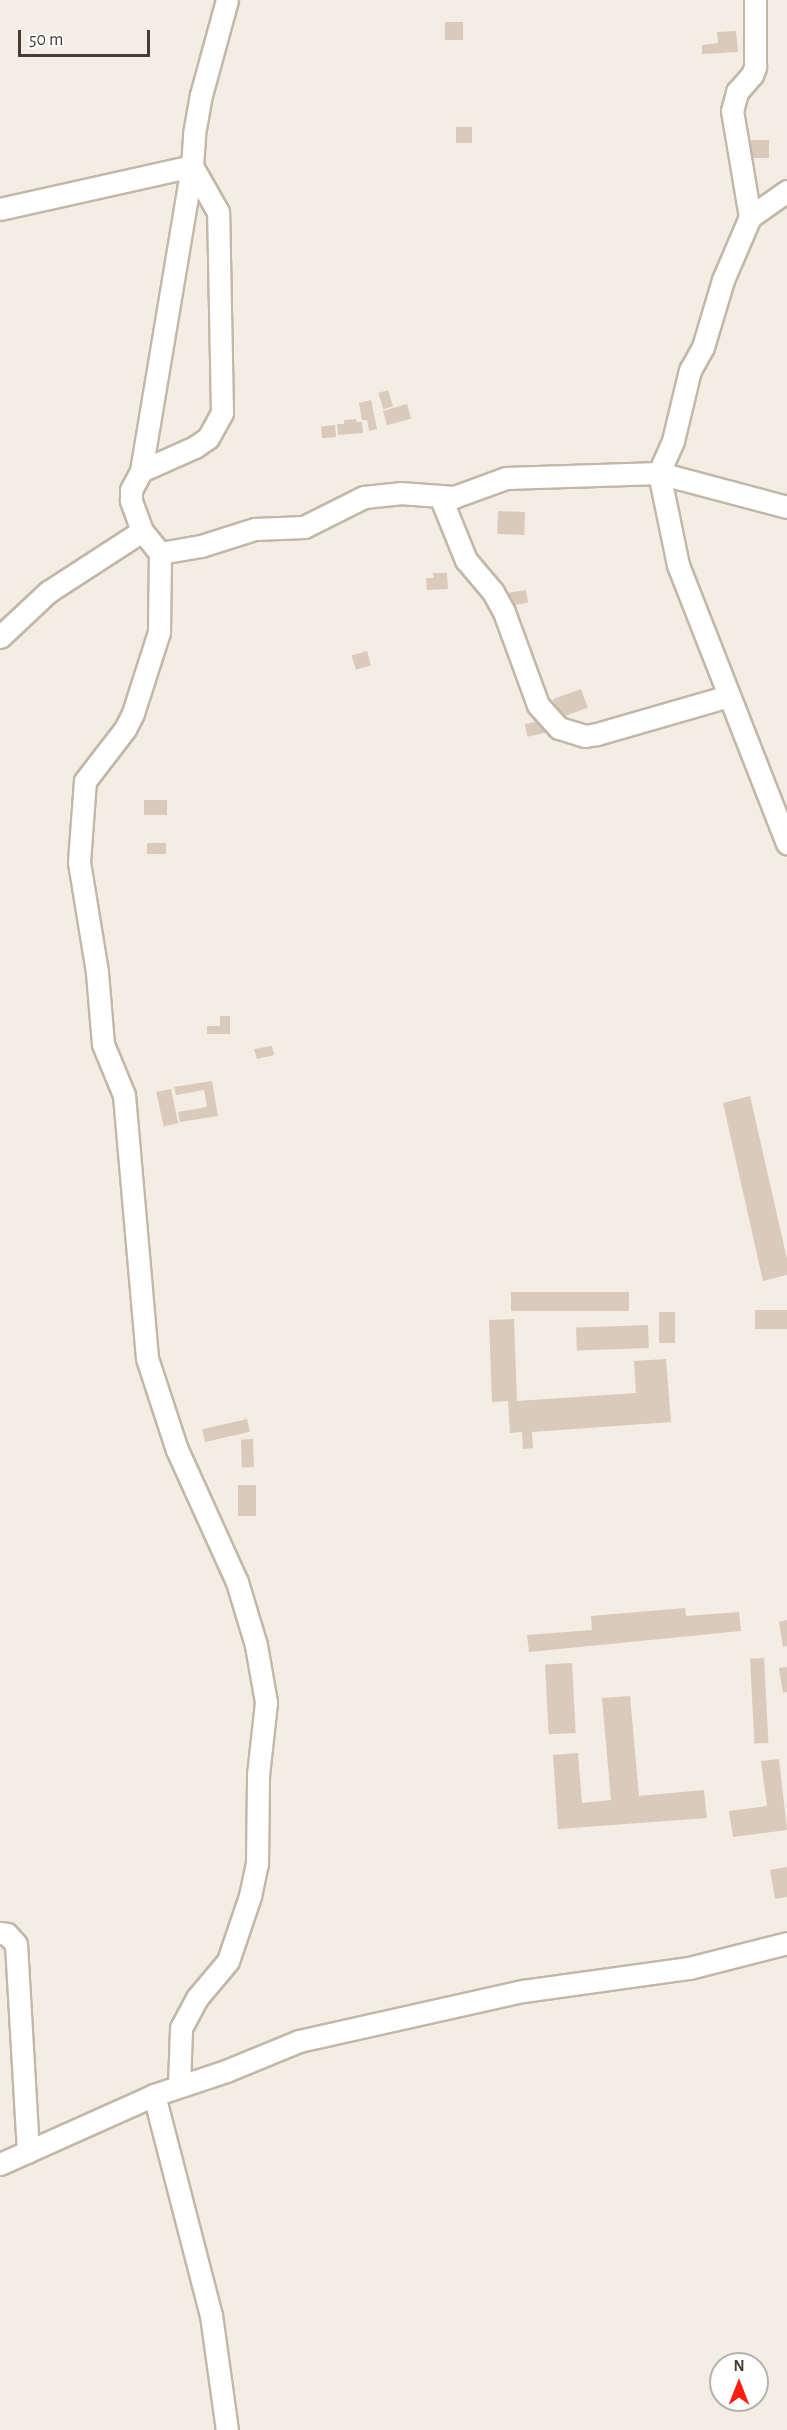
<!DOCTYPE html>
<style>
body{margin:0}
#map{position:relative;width:787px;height:2430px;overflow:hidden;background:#f3ede3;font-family:"Alegreya Sans",sans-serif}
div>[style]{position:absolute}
.building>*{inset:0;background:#d9cabb;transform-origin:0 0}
.roads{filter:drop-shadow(2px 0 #c2b7a8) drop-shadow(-2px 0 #c2b7a8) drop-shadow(0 2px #c2b7a8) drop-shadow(0 -2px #c2b7a8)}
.minor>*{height:21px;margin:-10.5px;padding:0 10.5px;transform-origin:10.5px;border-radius:10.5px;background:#fff}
span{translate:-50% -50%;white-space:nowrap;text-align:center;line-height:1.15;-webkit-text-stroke:5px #fff;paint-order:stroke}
.north{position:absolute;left:709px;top:2352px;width:60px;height:60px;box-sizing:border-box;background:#fff;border:2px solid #b5b1ad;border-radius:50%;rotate:0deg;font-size:16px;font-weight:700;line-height:24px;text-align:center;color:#453d33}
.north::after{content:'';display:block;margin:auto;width:21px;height:27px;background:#ff1e0e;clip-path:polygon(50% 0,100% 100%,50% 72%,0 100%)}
.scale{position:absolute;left:18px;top:30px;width:132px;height:27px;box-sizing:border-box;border:3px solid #453d33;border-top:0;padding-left:8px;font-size:18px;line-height:21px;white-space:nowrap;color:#453d33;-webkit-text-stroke:4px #fff;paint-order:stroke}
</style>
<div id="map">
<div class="building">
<div style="left:445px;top:22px;width:18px;height:18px"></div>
<div style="clip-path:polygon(736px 31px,738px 52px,702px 54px,702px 45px,718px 43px,717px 32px)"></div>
<div style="left:472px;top:127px;width:16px;height:16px;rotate:90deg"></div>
<div style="left:751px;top:140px;width:18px;height:18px"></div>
<div style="left:388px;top:390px;width:17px;height:10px;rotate:73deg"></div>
<div style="clip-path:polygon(371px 400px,377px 429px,369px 431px,367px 420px,362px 420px,359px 403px)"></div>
<div style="left:407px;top:404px;width:15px;height:25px;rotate:74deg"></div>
<div style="clip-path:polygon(356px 419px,357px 422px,362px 422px,363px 433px,338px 435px,337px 424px,344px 424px,344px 420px)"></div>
<div style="left:335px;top:425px;width:12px;height:14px;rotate:85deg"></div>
<div style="left:498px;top:511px;width:27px;height:23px;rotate:2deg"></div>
<div style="clip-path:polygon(433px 573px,447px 573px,448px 589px,427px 590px,426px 578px,434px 578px)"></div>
<div style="left:526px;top:590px;width:13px;height:24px;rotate:81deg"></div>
<div style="left:367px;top:651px;width:15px;height:16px;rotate:74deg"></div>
<div style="left:581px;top:689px;width:20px;height:30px;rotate:70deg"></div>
<div style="left:547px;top:719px;width:13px;height:23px;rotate:77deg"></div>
<div style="left:167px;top:800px;width:15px;height:23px;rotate:90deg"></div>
<div style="left:147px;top:843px;width:19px;height:11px"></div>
<div style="clip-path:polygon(220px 1016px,230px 1016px,230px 1034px,207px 1034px,207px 1026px,220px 1026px)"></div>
<div style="clip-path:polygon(272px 1046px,274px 1055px,257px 1059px,254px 1049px)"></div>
<div style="clip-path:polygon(212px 1081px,218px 1116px,180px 1122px,178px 1112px,207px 1107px,204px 1090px,176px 1095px,174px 1087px)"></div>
<div style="left:171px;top:1089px;width:35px;height:15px;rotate:78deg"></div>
<div style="clip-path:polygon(750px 1096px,787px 1259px,787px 1275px,763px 1281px,723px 1103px)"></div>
<div style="left:511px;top:1292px;width:118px;height:19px"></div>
<div style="left:755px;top:1310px;width:32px;height:19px"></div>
<div style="left:659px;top:1312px;width:16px;height:31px"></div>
<div style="clip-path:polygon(514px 1319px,517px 1401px,636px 1393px,634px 1361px,666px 1359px,671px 1422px,532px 1432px,533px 1448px,523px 1449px,522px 1432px,510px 1433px,508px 1401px,492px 1402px,489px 1320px)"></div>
<div style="left:648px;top:1325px;width:23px;height:72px;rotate:88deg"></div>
<div style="left:247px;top:1419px;width:13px;height:46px;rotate:77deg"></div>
<div style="left:253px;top:1439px;width:28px;height:12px;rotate:88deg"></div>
<div style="left:238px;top:1485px;width:18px;height:31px"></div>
<div style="clip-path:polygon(685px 1608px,686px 1616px,739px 1612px,741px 1631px,529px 1652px,527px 1635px,592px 1630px,591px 1616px)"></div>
<div style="clip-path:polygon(787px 1620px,787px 1646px,783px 1647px,779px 1622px)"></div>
<div style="left:764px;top:1658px;width:85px;height:14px;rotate:87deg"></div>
<div style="left:572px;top:1663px;width:70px;height:27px;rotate:87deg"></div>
<div style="clip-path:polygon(787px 1667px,787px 1692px,783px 1693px,779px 1668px)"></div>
<div style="clip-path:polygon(630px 1696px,639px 1796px,704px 1790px,707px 1818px,558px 1829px,553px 1755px,578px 1753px,582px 1803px,611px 1800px,602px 1698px)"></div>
<div style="clip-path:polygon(779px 1759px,787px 1830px,733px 1837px,729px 1811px,767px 1806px,761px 1761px)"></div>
<div style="clip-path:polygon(787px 1867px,787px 1897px,775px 1899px,770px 1870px)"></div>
</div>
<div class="roads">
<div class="minor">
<div style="left:787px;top:191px;width:45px;rotate:144.9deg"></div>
<div style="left:750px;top:217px;width:69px;rotate:113.2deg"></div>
<div style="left:723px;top:280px;width:70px;rotate:106.6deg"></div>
<div style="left:703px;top:347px;width:26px;rotate:119deg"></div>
<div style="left:690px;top:370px;width:73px;rotate:103.5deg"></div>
<div style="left:673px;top:441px;width:35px;rotate:114deg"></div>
<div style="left:659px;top:473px;width:94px;rotate:78.3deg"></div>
<div style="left:678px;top:565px;width:299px;rotate:68.6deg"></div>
<div style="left:0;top:209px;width:197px;rotate:-12.6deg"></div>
<div style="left:750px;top:217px;width:108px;rotate:-99.6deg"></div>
<div style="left:732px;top:111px;width:20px;rotate:-75deg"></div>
<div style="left:737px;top:92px;width:23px;rotate:-49deg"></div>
<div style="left:752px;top:75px;width:9px;rotate:-69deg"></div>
<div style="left:755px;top:67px;width:67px;rotate:-90deg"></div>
<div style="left:141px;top:471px;width:309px;rotate:-80.5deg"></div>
<div style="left:192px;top:166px;width:32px;rotate:-86deg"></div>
<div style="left:194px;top:134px;width:40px;rotate:-80deg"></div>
<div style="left:201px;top:95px;width:98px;rotate:-74.7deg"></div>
<div style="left:440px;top:496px;width:69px;rotate:67.9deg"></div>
<div style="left:466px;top:560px;width:42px;rotate:49.8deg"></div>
<div style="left:493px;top:592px;width:23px;rotate:61deg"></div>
<div style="left:504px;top:612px;width:99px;rotate:69.9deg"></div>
<div style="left:538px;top:705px;width:31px;rotate:48deg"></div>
<div style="left:559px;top:728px;width:27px;rotate:17deg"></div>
<div style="left:585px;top:736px;width:12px;rotate:-9deg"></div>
<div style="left:597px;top:734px;width:137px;rotate:-16.1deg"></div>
<div style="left:160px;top:553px;width:42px;rotate:-9.7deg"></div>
<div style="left:201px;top:546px;width:57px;rotate:-17.5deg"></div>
<div style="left:255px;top:529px;width:49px;rotate:-2.3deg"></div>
<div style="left:304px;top:527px;width:67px;rotate:-26.6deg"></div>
<div style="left:364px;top:497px;width:36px;rotate:-6deg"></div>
<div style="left:400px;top:493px;width:54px;rotate:4.2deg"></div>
<div style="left:454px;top:497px;width:55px;rotate:-20.1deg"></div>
<div style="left:506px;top:478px;width:153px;rotate:-1.9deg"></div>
<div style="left:659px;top:473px;width:132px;rotate:14.9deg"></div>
<div style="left:0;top:637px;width:66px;rotate:-43.2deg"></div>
<div style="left:48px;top:592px;width:112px;rotate:-33deg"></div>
<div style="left:0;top:1933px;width:7px;rotate:8deg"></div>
<div style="left:7px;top:1934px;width:13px;rotate:48deg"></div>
<div style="left:16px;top:1944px;width:208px;rotate:86.7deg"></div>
<div style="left:179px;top:2086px;width:58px;rotate:-88deg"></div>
<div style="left:181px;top:2028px;width:34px;rotate:-62deg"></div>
<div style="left:197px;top:1998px;width:48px;rotate:-50deg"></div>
<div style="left:228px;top:1961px;width:69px;rotate:-71.3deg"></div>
<div style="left:250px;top:1896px;width:34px;rotate:-78deg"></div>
<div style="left:257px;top:1863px;width:88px;rotate:-89.3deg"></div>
<div style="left:258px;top:1775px;width:73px;rotate:-83.7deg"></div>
<div style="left:266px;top:1702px;width:58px;rotate:-100deg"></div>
<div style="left:256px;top:1645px;width:66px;rotate:-106.8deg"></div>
<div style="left:237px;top:1582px;width:145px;rotate:-114.4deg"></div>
<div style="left:177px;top:1450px;width:97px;rotate:-108.1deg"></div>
<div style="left:147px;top:1358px;width:264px;rotate:-95deg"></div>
<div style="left:124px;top:1095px;width:55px;rotate:-112.4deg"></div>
<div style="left:103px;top:1044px;width:72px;rotate:-94.8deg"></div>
<div style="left:97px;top:972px;width:111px;rotate:-99.3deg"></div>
<div style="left:79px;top:862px;width:81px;rotate:-85.8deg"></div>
<div style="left:85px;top:781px;width:66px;rotate:-52.4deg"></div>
<div style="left:125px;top:729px;width:18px;rotate:-63deg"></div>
<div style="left:133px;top:713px;width:85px;rotate:-72.2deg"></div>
<div style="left:159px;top:632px;width:79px;rotate:-89.3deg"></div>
<div style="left:160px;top:553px;width:28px;rotate:-129deg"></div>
<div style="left:142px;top:531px;width:33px;rotate:-110deg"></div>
<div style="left:131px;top:500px;width:10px;rotate:-90deg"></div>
<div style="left:131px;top:490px;width:21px;rotate:-62deg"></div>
<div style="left:141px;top:471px;width:59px;rotate:-24deg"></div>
<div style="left:195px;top:447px;width:16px;rotate:-35deg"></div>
<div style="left:208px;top:438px;width:29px;rotate:-61deg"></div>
<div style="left:222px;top:413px;width:201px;rotate:-91.1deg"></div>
<div style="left:218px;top:212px;width:53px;rotate:-119.5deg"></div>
<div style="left:154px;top:2095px;width:227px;rotate:75.5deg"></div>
<div style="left:211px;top:2315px;width:116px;rotate:82.1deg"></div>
<div style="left:0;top:2164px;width:169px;rotate:-24.1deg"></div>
<div style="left:154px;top:2095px;width:76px;rotate:-18.4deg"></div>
<div style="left:226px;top:2071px;width:79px;rotate:-22.3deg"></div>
<div style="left:299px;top:2041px;width:230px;rotate:-12.6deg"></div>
<div style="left:523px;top:1991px;width:168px;rotate:-7.9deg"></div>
<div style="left:689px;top:1968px;width:101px;rotate:-14.3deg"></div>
</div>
</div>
<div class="north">N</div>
<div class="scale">50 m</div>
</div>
